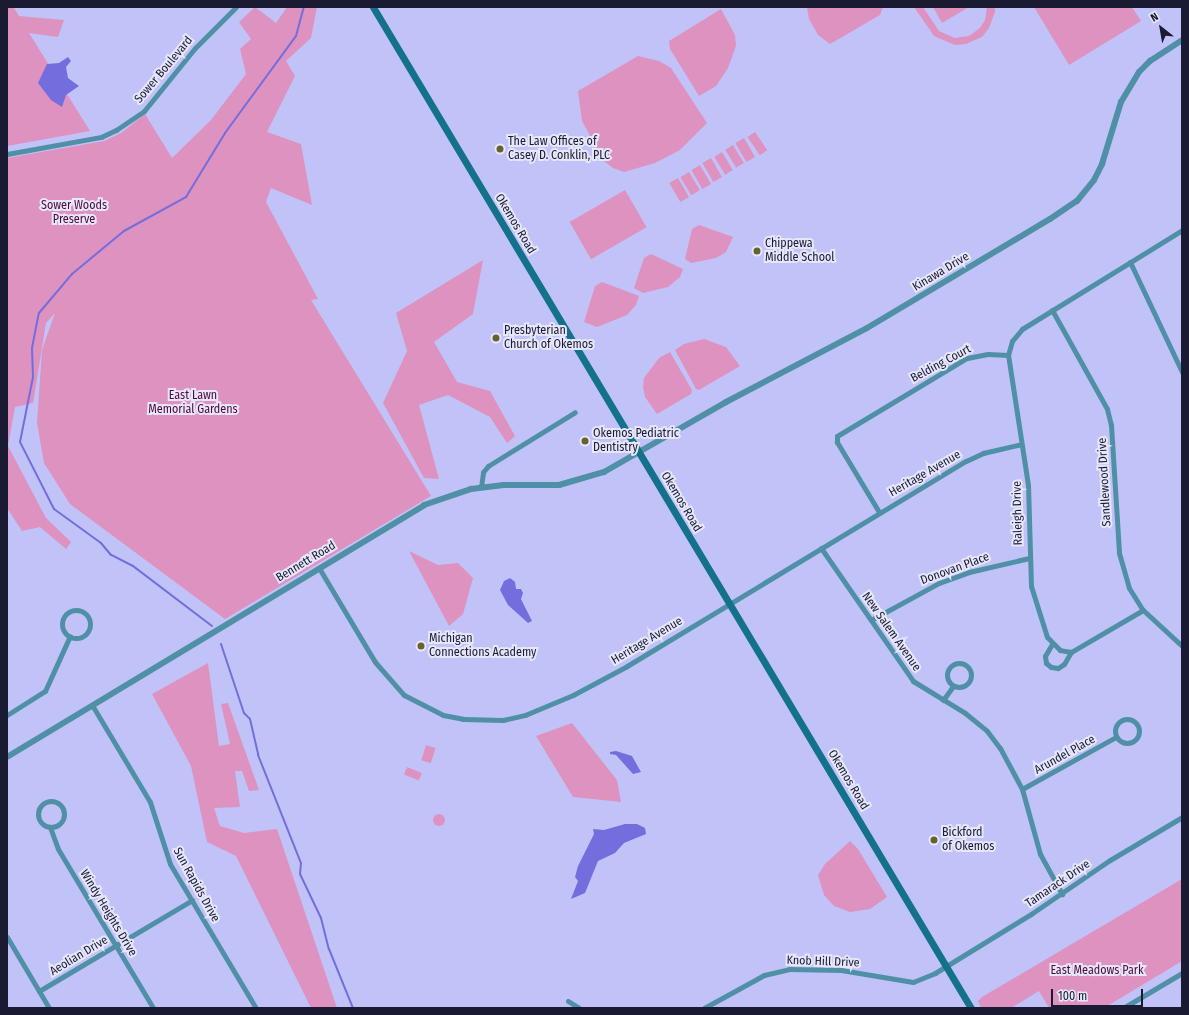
<!DOCTYPE html>
<style>
body{margin:0}
#map{position:relative;width:1189px;height:1015px;overflow:hidden;background:#c1c3f8;font-family:"Fira Sans Condensed",sans-serif}
div>[style]{position:absolute}
.green>*{inset:0;background:#dd92bf;transform-origin:0 0}
.round{border-radius:50%}
.water>*{inset:0;background:#746ddd}
.stream>*{height:2px;margin:-1px;padding:0 1px;transform-origin:1px;border-radius:1px;background:#746ddd}
.minor>*{height:5px;margin:-2.5px;padding:0 2.5px;transform-origin:2.5px;border-radius:2.5px;background:#5090a7}
.minor>.ring{margin:-2.5px;padding:0;box-sizing:content-box;background:none;border:5px solid #5090a7;border-radius:50%}
.tertiary>*{height:6px;margin:-3px;padding:0 3px;transform-origin:3px;border-radius:3px;background:#5090a7}
.secondary>*{height:7px;margin:-3.5px;padding:0 3.5px;transform-origin:3.5px;border-radius:3.5px;background:#14718b}
.dots>*{width:11px;height:11px;translate:-50% -50%;box-sizing:border-box;border:2px solid #e6e7fb;border-radius:50%}
span{translate:-50% -50%;white-space:nowrap;text-align:center;line-height:1.15;-webkit-text-stroke:4px #e6e7fb;paint-order:stroke}
.street-label{font-size:12px;color:#1a1a32}
.poi-label{font-size:12px;color:#1a1a32}
.left{translate:0 -50%;text-align:left}
.park-label{font-size:12px;color:#51083c}
.frame{position:absolute;inset:0;border:8px solid #1a1a32;pointer-events:none}
.north{position:absolute;left:1141px;top:8px;width:40px;height:40px;-webkit-text-stroke:3px #e6e7fb;paint-order:stroke;rotate:329deg;font-size:11px;font-weight:700;line-height:16px;text-align:center;color:#1a1a32}
.north::after{content:'';display:block;margin:auto;width:14px;height:18px;background:#1a1a32;clip-path:polygon(50% 0,100% 100%,50% 72%,0 100%)}
.scale{position:absolute;left:1051px;top:989px;width:92px;height:18px;box-sizing:border-box;border:2px solid #1a1a32;border-top:0;padding-left:5px;font-size:12px;line-height:14px;white-space:nowrap;color:#1a1a32;-webkit-text-stroke:3px #e6e7fb;paint-order:stroke}
</style>
<div id="map">
<div class="green">
<div style="clip-path:polygon(255px 7px,276px 23px,287px 7px,317px 7px,311px 38px,286px 61px,295px 76px,267px 132px,301px 144px,312px 205px,271px 188px,266px 202px,318px 299px,311px 300px,431px 496px,225px 619px,70px 504px,44px 463px,37px 423px,42px 350px,55px 313px,46px 323px,33px 403px,15px 407px,8px 446px,46px 518px,71px 542px,66px 549px,40px 527px,22px 531px,7px 508px,7px 158px,104px 141px,121px 133px,145px 114px,172px 158px,211px 120px,246px 74px,240px 49px,251px 39px,239px 22px)"></div>
<div style="clip-path:polygon(807px 7px,883px 7px,880px 15px,830px 44px,818px 35px,809px 19px)"></div>
<div style="clip-path:polygon(914px 7px,923px 7px,939px 31px,955px 38px,969px 36px,980px 28px,985px 20px,987px 7px,995px 7px,995px 12px,989px 28px,982px 37px,966px 44px,955px 45px,934px 36px)"></div>
<div style="clip-path:polygon(933px 7px,969px 7px,942px 23px)"></div>
<div style="clip-path:polygon(1034px 7px,1132px 7px,1141px 21px,1069px 65px)"></div>
<div style="clip-path:polygon(7px 8px,14px 8px,19px 16px,64px 20px,58px 37px,29px 33px,90px 131px,7px 146px)"></div>
<div style="clip-path:polygon(721px 9px,735px 35px,736px 46px,728px 68px,716px 86px,699px 96px,670px 49px,669px 41px)"></div>
<div style="clip-path:polygon(638px 56px,659px 61px,671px 68px,707px 123px,680px 150px,655px 163px,624px 172px,613px 168px,604px 161px,582px 121px,578px 91px)"></div>
<div style="left:755px;top:132px;width:22px;height:9px;rotate:56deg"></div>
<div style="left:744px;top:138px;width:22px;height:10px;rotate:60deg"></div>
<div style="left:733px;top:145px;width:21px;height:9px;rotate:59deg"></div>
<div style="left:722px;top:152px;width:21px;height:9px;rotate:59deg"></div>
<div style="left:711px;top:158px;width:22px;height:10px;rotate:60deg"></div>
<div style="left:700px;top:165px;width:22px;height:10px;rotate:60deg"></div>
<div style="left:689px;top:172px;width:21px;height:10px;rotate:59deg"></div>
<div style="left:678px;top:178px;width:22px;height:10px;rotate:60deg"></div>
<div style="left:625px;top:190px;width:43px;height:64px;rotate:60deg"></div>
<div style="clip-path:polygon(699px 225px,733px 237px,726px 252px,716px 258px,691px 263px,685px 259px,692px 229px)"></div>
<div style="clip-path:polygon(651px 254px,683px 269px,680px 277px,668px 287px,643px 293px,634px 288px,644px 258px)"></div>
<div style="clip-path:polygon(483px 260px,473px 314px,434px 342px,457px 382px,490px 391px,515px 436px,507px 443px,490px 417px,448px 395px,419px 405px,439px 479px,424px 478px,383px 403px,407px 351px,396px 313px)"></div>
<div style="clip-path:polygon(602px 282px,639px 296px,636px 305px,627px 315px,597px 327px,584px 322px,595px 286px)"></div>
<div style="clip-path:polygon(704px 339px,726px 347px,740px 366px,699px 390px,696px 389px,675px 350px,684px 344px)"></div>
<div style="clip-path:polygon(670px 352px,692px 390px,691px 394px,657px 414px,645px 397px,643px 387px,644px 378px,659px 358px)"></div>
<div style="clip-path:polygon(409px 551px,438px 565px,458px 563px,473px 578px,463px 614px,449px 626px)"></div>
<div style="clip-path:polygon(208px 663px,219px 746px,230px 744px,221px 704px,228px 703px,259px 790px,249px 791px,242px 771px,235px 771px,240px 807px,214px 808px,220px 826px,244px 833px,277px 829px,337px 1008px,311px 1008px,236px 856px,207px 842px,191px 766px,152px 694px)"></div>
<div style="clip-path:polygon(572px 723px,617px 780px,621px 802px,573px 797px,536px 736px)"></div>
<div style="left:426px;top:745px;width:10px;height:16px;rotate:17deg"></div>
<div style="left:407px;top:767px;width:16px;height:8px;rotate:22deg"></div>
<div class="round" style="left:433px;top:814px;width:12px;height:12px"></div>
<div style="clip-path:polygon(850px 841px,858px 849px,887px 897px,870px 909px,850px 912px,834px 906px,824px 895px,818px 875px,825px 864px)"></div>
<div style="clip-path:polygon(1182px 879px,1182px 961px,1104px 1008px,1049px 1008px,1039px 991px,1011px 1008px,981px 1008px,978px 1001px,982px 997px)"></div>
</div>
<div class="water">
<div style="clip-path:polygon(68px 57px,71px 61px,66px 67px,68px 78px,79px 86px,66px 95px,62px 107px,51px 100px,38px 83px,47px 64px,59px 63px)"></div>
<div style="clip-path:polygon(510px 578px,515px 582px,516px 589px,521px 589px,523px 593px,521px 599px,532px 621px,528px 623px,508px 605px,500px 590px,504px 581px)"></div>
<div style="clip-path:polygon(616px 751px,632px 756px,641px 772px,633px 774px,616px 755px,610px 754px,610px 752px)"></div>
<div style="clip-path:polygon(625px 824px,637px 824px,645px 828px,646px 834px,624px 843px,615px 853px,598px 861px,585px 893px,571px 899px,578px 881px,575px 877px,578px 866px,594px 834px,593px 829px,604px 830px)"></div>
</div>
<div class="stream">
<div style="left:212px;top:626px;width:99px;rotate:-142.8deg"></div>
<div style="left:133px;top:566px;width:25px;rotate:-153deg"></div>
<div style="left:111px;top:555px;width:16px;rotate:-130deg"></div>
<div style="left:101px;top:543px;width:58px;rotate:-144.1deg"></div>
<div style="left:54px;top:509px;width:75px;rotate:-116.9deg"></div>
<div style="left:20px;top:442px;width:66px;rotate:-78.7deg"></div>
<div style="left:33px;top:377px;width:29px;rotate:-92deg"></div>
<div style="left:32px;top:348px;width:36px;rotate:-79deg"></div>
<div style="left:39px;top:313px;width:51px;rotate:-49.8deg"></div>
<div style="left:72px;top:274px;width:67px;rotate:-39.6deg"></div>
<div style="left:124px;top:231px;width:71px;rotate:-28.7deg"></div>
<div style="left:186px;top:197px;width:75px;rotate:-58.6deg"></div>
<div style="left:225px;top:133px;width:120px;rotate:-53.8deg"></div>
<div style="left:296px;top:36px;width:30px;rotate:-75deg"></div>
<div style="left:221px;top:644px;width:73px;rotate:71.6deg"></div>
<div style="left:244px;top:713px;width:8px;rotate:45deg"></div>
<div style="left:250px;top:719px;width:37px;rotate:77deg"></div>
<div style="left:258px;top:755px;width:116px;rotate:68.3deg"></div>
<div style="left:301px;top:863px;width:11px;rotate:95deg"></div>
<div style="left:300px;top:874px;width:49px;rotate:64.5deg"></div>
<div style="left:321px;top:918px;width:32px;rotate:76deg"></div>
<div style="left:329px;top:949px;width:64px;rotate:67.9deg"></div>
</div>
<div class="minor">
<div style="left:7px;top:154px;width:96px;rotate:-10.3deg"></div>
<div style="left:101px;top:137px;width:17px;rotate:-25deg"></div>
<div style="left:116px;top:130px;width:34px;rotate:-34deg"></div>
<div style="left:144px;top:111px;width:81px;rotate:-51deg"></div>
<div style="left:195px;top:48px;width:58px;rotate:-45deg"></div>
<div style="left:1130px;top:262px;width:122px;rotate:64.7deg"></div>
<div style="left:1052px;top:310px;width:113px;rotate:60.9deg"></div>
<div style="left:1107px;top:409px;width:16px;rotate:76deg"></div>
<div style="left:1111px;top:425px;width:128px;rotate:86.4deg"></div>
<div style="left:1119px;top:553px;width:36px;rotate:74deg"></div>
<div style="left:1129px;top:588px;width:26px;rotate:58deg"></div>
<div style="left:1143px;top:610px;width:53px;rotate:42.7deg"></div>
<div style="left:481px;top:487px;width:15px;rotate:-82deg"></div>
<div style="left:483px;top:472px;width:8px;rotate:-50deg"></div>
<div style="left:488px;top:466px;width:102px;rotate:-31.8deg"></div>
<div style="left:879px;top:512px;width:82px;rotate:-121deg"></div>
<div style="left:837px;top:442px;width:6px;rotate:-90deg"></div>
<div style="left:837px;top:436px;width:152px;rotate:-31deg"></div>
<div style="left:967px;top:358px;width:21px;rotate:-11deg"></div>
<div style="left:988px;top:354px;width:20px;rotate:3deg"></div>
<div style="left:821px;top:548px;width:162px;rotate:55.3deg"></div>
<div style="left:913px;top:681px;width:61px;rotate:31.6deg"></div>
<div style="left:965px;top:713px;width:28px;rotate:39deg"></div>
<div style="left:987px;top:731px;width:21px;rotate:53deg"></div>
<div style="left:1000px;top:748px;width:47px;rotate:61.8deg"></div>
<div style="left:1022px;top:789px;width:67px;rotate:74.5deg"></div>
<div style="left:1040px;top:854px;width:46px;rotate:61.2deg"></div>
<div style="left:319px;top:568px;width:109px;rotate:59.2deg"></div>
<div style="left:375px;top:662px;width:44px;rotate:48.7deg"></div>
<div style="left:404px;top:695px;width:44px;rotate:27.1deg"></div>
<div style="left:443px;top:715px;width:20px;rotate:11deg"></div>
<div style="left:463px;top:719px;width:40px;rotate:1.4deg"></div>
<div style="left:503px;top:720px;width:23px;rotate:-13deg"></div>
<div style="left:525px;top:715px;width:52px;rotate:-22.6deg"></div>
<div style="left:573px;top:695px;width:61px;rotate:-28.2deg"></div>
<div style="left:627px;top:666px;width:396px;rotate:-31.2deg"></div>
<div style="left:966px;top:461px;width:19px;rotate:-25deg"></div>
<div style="left:983px;top:453px;width:39px;rotate:-13deg"></div>
<div style="left:1143px;top:610px;width:83px;rotate:149.7deg"></div>
<div style="left:1071px;top:652px;width:11px;rotate:-170deg"></div>
<div style="left:1060px;top:650px;width:18px;rotate:-135deg"></div>
<div style="left:1047px;top:637px;width:53px;rotate:-107.4deg"></div>
<div style="left:1031px;top:586px;width:101px;rotate:-91.7deg"></div>
<div style="left:1028px;top:485px;width:132px;rotate:-98.7deg"></div>
<div style="left:1008px;top:355px;width:15px;rotate:-74deg"></div>
<div style="left:1012px;top:341px;width:16px;rotate:-50deg"></div>
<div style="left:1022px;top:329px;width:188px;rotate:-31.7deg"></div>
<div class="ring" style="left:62px;top:610px;width:23px;height:23px"></div>
<div style="left:871px;top:620px;width:77px;rotate:-28.6deg"></div>
<div style="left:939px;top:583px;width:32px;rotate:-20deg"></div>
<div style="left:969px;top:572px;width:62px;rotate:-13.1deg"></div>
<div style="left:1052px;top:644px;width:14px;rotate:120deg"></div>
<div style="left:1045px;top:656px;width:7px;rotate:82deg"></div>
<div style="left:1046px;top:663px;width:6px;rotate:39deg"></div>
<div style="left:1051px;top:667px;width:7px;rotate:8deg"></div>
<div style="left:1058px;top:668px;width:7px;rotate:-34deg"></div>
<div style="left:1064px;top:664px;width:14px;rotate:-60deg"></div>
<div class="ring" style="left:947px;top:663px;width:19px;height:19px"></div>
<div style="left:943px;top:700px;width:17px;rotate:-54deg"></div>
<div style="left:92px;top:705px;width:113px;rotate:59.1deg"></div>
<div style="left:150px;top:802px;width:65px;rotate:72.1deg"></div>
<div style="left:170px;top:864px;width:168px;rotate:59.2deg"></div>
<div style="left:7px;top:715px;width:45px;rotate:-32.3deg"></div>
<div style="left:45px;top:691px;width:60px;rotate:-65.6deg"></div>
<div class="ring" style="left:1115px;top:719px;width:19px;height:19px"></div>
<div style="left:1022px;top:789px;width:107px;rotate:-29deg"></div>
<div class="ring" style="left:38px;top:801px;width:21px;height:21px"></div>
<div style="left:50px;top:827px;width:23px;rotate:70deg"></div>
<div style="left:58px;top:849px;width:185px;rotate:59.1deg"></div>
<div style="left:7px;top:937px;width:82px;rotate:59.4deg"></div>
<div style="left:39px;top:991px;width:178px;rotate:-30.7deg"></div>
<div style="left:568px;top:1001px;width:13px;rotate:32deg"></div>
<div style="left:704px;top:1008px;width:68px;rotate:-28.8deg"></div>
<div style="left:764px;top:975px;width:26px;rotate:-13deg"></div>
<div style="left:789px;top:969px;width:52px;rotate:1.1deg"></div>
<div style="left:841px;top:970px;width:73px;rotate:9.5deg"></div>
<div style="left:913px;top:982px;width:24px;rotate:-22deg"></div>
<div style="left:935px;top:973px;width:113px;rotate:-31.6deg"></div>
<div style="left:1031px;top:914px;width:96px;rotate:-34.4deg"></div>
<div style="left:1110px;top:860px;width:84px;rotate:-30.8deg"></div>
<div style="left:1123px;top:1008px;width:69px;rotate:-30.7deg"></div>
</div>
<div class="tertiary">
<div style="left:7px;top:757px;width:487px;rotate:-31.1deg"></div>
<div style="left:424px;top:505px;width:50px;rotate:-18.8deg"></div>
<div style="left:471px;top:489px;width:33px;rotate:-7deg"></div>
<div style="left:504px;top:485px;width:55px"></div>
<div style="left:559px;top:485px;width:47px;rotate:-16.1deg"></div>
<div style="left:604px;top:472px;width:141px;rotate:-29.8deg"></div>
<div style="left:726px;top:402px;width:159px;rotate:-27.7deg"></div>
<div style="left:867px;top:328px;width:213px;rotate:-30.8deg"></div>
<div style="left:1050px;top:219px;width:32px;rotate:-34deg"></div>
<div style="left:1077px;top:201px;width:27px;rotate:-51deg"></div>
<div style="left:1094px;top:180px;width:18px;rotate:-63deg"></div>
<div style="left:1102px;top:164px;width:65px;rotate:-73deg"></div>
<div style="left:1121px;top:102px;width:35px;rotate:-59deg"></div>
<div style="left:1139px;top:72px;width:16px;rotate:-45deg"></div>
<div style="left:1150px;top:61px;width:38px;rotate:-33deg"></div>
</div>
<div class="secondary">
<div style="left:373px;top:7px;width:1166px;rotate:59.15deg"></div>
</div>
<div class="dots">
<div style="left:500px;top:149px;background:#66612d"></div>
<div style="left:757px;top:251px;background:#66612d"></div>
<div style="left:496px;top:338px;background:#66612d"></div>
<div style="left:585px;top:441px;background:#66612d"></div>
<div style="left:421px;top:646px;background:#66612d"></div>
<div style="left:934px;top:840px;background:#66612d"></div>
</div>
<div class="street-label">
<span style="left:164px;top:70px;rotate:-50deg">Sower Boulevard</span>
<span style="left:515px;top:224px;rotate:59deg">Okemos Road</span>
<span style="left:941px;top:272px;rotate:-31deg">Kinawa Drive</span>
<span style="left:941px;top:364px;rotate:-28deg">Belding Court</span>
<span style="left:925px;top:474px;rotate:-30deg">Heritage Avenue</span>
<span style="left:1105px;top:482px;rotate:-93deg">Sandlewood Drive</span>
<span style="left:681px;top:502px;rotate:59deg">Okemos Road</span>
<span style="left:1018px;top:513px;rotate:-91deg">Raleigh Drive</span>
<span style="left:306px;top:562px;rotate:-31deg">Bennett Road</span>
<span style="left:955px;top:569px;rotate:-20deg">Donovan Place</span>
<span style="left:891px;top:632px;rotate:55deg">New Salem Avenue</span>
<span style="left:647px;top:641px;rotate:-31deg">Heritage Avenue</span>
<span style="left:1065px;top:755px;rotate:-29deg">Arundel Place</span>
<span style="left:848px;top:780px;rotate:59deg">Okemos Road</span>
<span style="left:1058px;top:884px;rotate:-34deg">Tamarack Drive</span>
<span style="left:196px;top:885px;rotate:61deg">Sun Rapids Drive</span>
<span style="left:108px;top:913px;rotate:59deg">Windy Heights Drive</span>
<span style="left:79px;top:956px;rotate:-31deg">Aeolian Drive</span>
<span style="left:823px;top:962px;rotate:2deg">Knob Hill Drive</span>
</div>
<div class="poi-label">
<span class="left" style="left:508px;top:149px">The Law Offices of<br>Casey D. Conklin, PLC</span>
<span class="left" style="left:765px;top:251px">Chippewa<br>Middle School</span>
<span class="left" style="left:504px;top:338px">Presbyterian<br>Church of Okemos</span>
<span class="left" style="left:593px;top:441px">Okemos Pediatric<br>Dentistry</span>
<span class="left" style="left:429px;top:646px">Michigan<br>Connections Academy</span>
<span class="left" style="left:942px;top:840px">Bickford<br>of Okemos</span>
</div>
<div class="park-label">
<span style="left:74px;top:213px">Sower Woods<br>Preserve</span>
<span style="left:193px;top:403px">East Lawn<br>Memorial Gardens</span>
<span style="left:1097px;top:971px">East Meadows Park</span>
</div>
<div class="frame"></div>
<div class="north">N</div>
<div class="scale">100 m</div>
</div>
